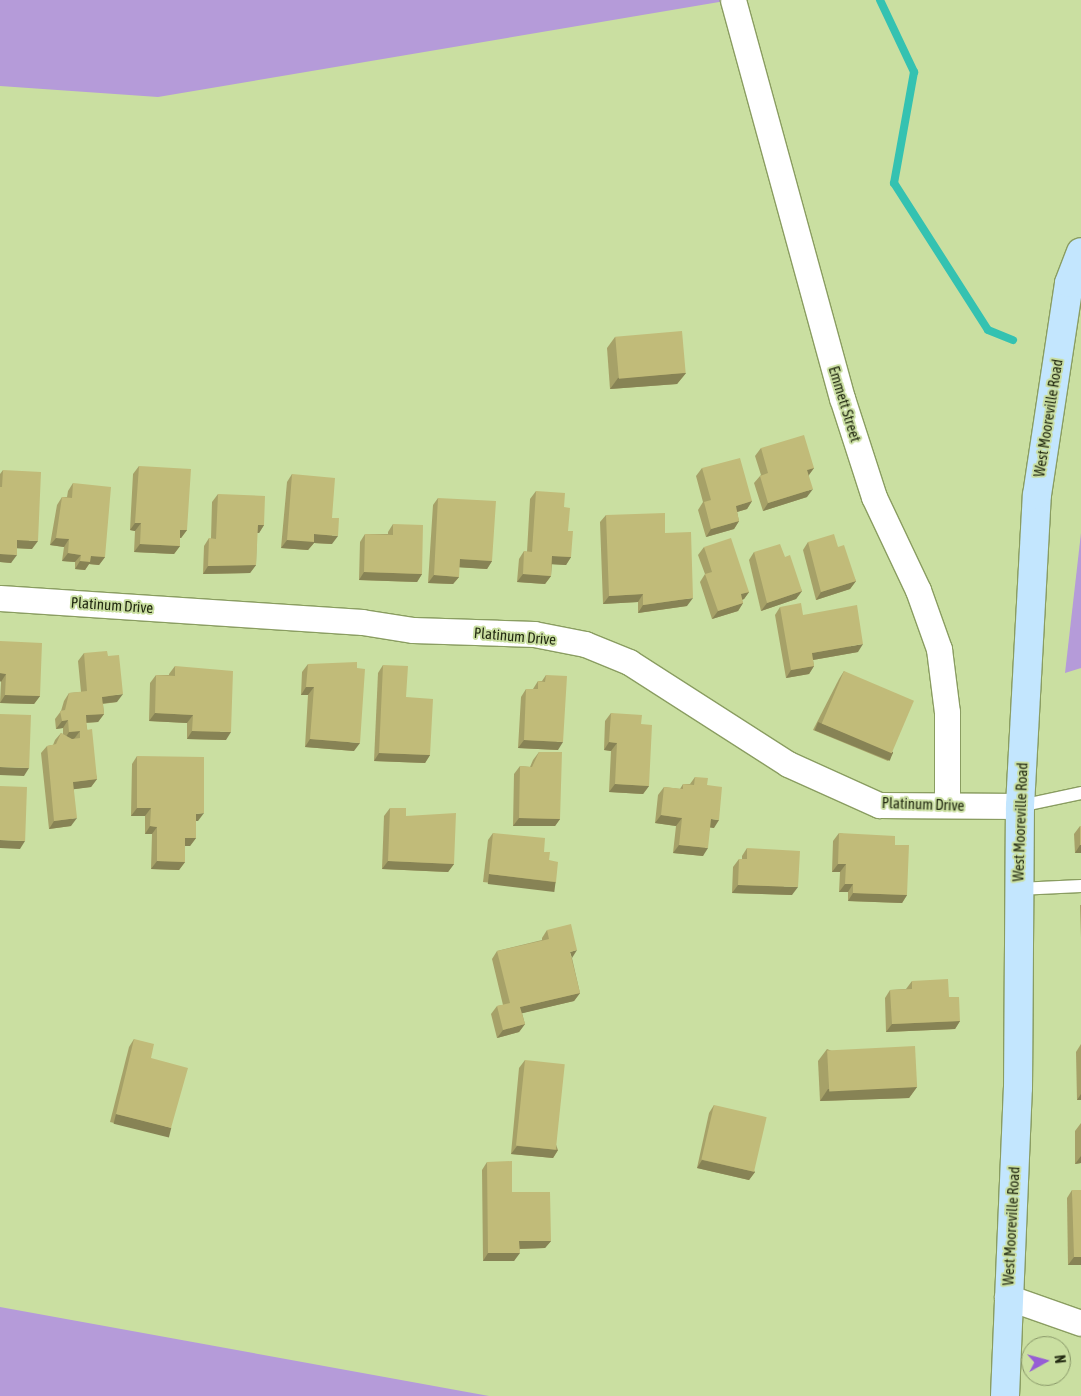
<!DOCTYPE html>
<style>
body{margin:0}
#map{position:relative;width:1081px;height:1396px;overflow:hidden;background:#cadfa1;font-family:"Asap Condensed",sans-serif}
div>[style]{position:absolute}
.green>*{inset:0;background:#b59bd9}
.stream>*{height:8px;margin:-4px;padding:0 4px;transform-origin:4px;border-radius:4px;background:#34c2b1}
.roads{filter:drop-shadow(1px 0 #8a9d61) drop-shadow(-1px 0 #8a9d61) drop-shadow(0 1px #8a9d61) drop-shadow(0 -1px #8a9d61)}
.service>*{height:12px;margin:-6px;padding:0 6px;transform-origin:6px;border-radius:6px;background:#fff}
.minor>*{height:25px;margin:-12.5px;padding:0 12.5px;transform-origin:12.5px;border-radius:12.5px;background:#fff}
.secondary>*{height:28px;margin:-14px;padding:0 14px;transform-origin:14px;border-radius:14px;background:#c3e6fe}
.wall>*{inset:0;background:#a6a168}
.shaded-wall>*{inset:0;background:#878355;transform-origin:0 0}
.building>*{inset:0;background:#c1bb79;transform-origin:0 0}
span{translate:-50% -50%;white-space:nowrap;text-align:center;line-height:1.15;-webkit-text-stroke:4px #cadfa1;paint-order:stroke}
.street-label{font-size:15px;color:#242b13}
.north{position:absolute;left:1021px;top:1336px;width:50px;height:50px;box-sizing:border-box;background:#cadfa1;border:1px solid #889768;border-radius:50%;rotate:83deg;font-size:14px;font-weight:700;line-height:20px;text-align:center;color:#242b13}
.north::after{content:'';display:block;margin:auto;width:18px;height:22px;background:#965dd5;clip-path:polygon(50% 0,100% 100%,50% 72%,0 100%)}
</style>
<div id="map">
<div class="green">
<div style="clip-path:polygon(0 0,731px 0,158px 97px,0 86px)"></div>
<div style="clip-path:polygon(1081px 533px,1081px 668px,1065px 673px)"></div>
<div style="clip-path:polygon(0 1307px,489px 1396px,0 1396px)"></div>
</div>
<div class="stream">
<div style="left:880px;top:0;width:80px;rotate:64.7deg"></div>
<div style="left:914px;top:72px;width:113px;rotate:100.2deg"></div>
<div style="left:894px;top:183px;width:174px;rotate:57.4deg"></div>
<div style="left:988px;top:330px;width:27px;rotate:22deg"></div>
</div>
<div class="roads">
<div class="service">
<div style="left:1020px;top:806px;width:62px;rotate:-12deg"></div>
<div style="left:1018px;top:889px;width:63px;rotate:-2.7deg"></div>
</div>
<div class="minor">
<div style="left:733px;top:0;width:413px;rotate:74.7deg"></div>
<div style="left:842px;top:398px;width:104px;rotate:72.1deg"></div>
<div style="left:874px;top:497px;width:103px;rotate:64.7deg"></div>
<div style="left:918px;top:590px;width:63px;rotate:70.4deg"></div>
<div style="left:939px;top:649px;width:64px;rotate:82.8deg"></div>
<div style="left:947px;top:712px;width:93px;rotate:90deg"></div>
<div style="left:0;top:598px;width:363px;rotate:3.8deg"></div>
<div style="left:362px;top:622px;width:52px;rotate:8.9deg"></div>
<div style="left:413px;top:630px;width:121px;rotate:1.9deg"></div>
<div style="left:534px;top:634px;width:52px;rotate:11.1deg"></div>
<div style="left:585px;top:644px;width:48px;rotate:22.2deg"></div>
<div style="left:629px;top:662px;width:189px;rotate:32.7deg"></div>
<div style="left:788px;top:764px;width:100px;rotate:24.3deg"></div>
<div style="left:879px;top:805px;width:141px;rotate:0.4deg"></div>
<div style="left:1007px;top:1297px;width:78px;rotate:19.4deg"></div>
</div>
<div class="secondary">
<div style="left:1005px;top:1396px;width:308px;rotate:-87.6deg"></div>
<div style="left:1018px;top:1088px;width:282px;rotate:-89.6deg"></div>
<div style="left:1020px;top:806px;width:311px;rotate:-86.9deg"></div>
<div style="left:1037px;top:495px;width:214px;rotate:-81.4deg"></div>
<div style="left:1069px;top:283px;width:33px;rotate:-69deg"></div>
</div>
</div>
<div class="wall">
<div style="clip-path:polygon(615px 337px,686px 373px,677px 384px,610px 389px,607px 348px)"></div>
<div style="clip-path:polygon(761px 448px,814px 468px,809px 475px,807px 497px,763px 511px,754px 483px,760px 476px,761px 475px,755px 456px)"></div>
<div style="clip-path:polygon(139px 466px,187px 530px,181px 538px,180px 538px,180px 546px,174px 554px,134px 552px,135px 531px,130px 530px,133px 474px)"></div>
<div style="clip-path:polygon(702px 468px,752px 501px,747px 509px,737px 512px,739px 521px,734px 529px,706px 537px,698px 510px,703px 502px,696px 476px)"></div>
<div style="clip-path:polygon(3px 470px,32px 549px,17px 548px,11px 563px,0 562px,0 474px)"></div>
<div style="clip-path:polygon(292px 474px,332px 518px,332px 544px,314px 543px,308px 550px,281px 548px,287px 482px)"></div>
<div style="clip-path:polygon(73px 483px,105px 557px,99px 565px,89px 564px,85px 570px,75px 569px,75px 562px,62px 561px,64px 547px,50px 545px,57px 505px,62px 497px,67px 497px,68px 491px)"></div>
<div style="clip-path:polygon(536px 491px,564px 507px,571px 557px,566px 565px,552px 564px,551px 576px,545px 584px,517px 582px,519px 559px,524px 551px,527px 552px,530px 499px)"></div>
<div style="clip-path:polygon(218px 494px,264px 525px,259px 533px,257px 533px,256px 565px,250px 573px,203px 574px,204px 546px,209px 538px,211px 539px,212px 502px)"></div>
<div style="clip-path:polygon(438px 498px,492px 561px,487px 569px,459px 567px,459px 577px,453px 584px,428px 583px,433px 505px)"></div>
<div style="clip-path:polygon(606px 515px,665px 533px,687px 606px,638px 613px,638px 602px,603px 604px,600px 522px)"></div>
<div style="clip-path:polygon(393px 524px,422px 574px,417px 582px,359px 580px,360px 542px,365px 534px,388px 534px,388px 532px)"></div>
<div style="clip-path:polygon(808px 542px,838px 547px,856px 581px,850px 589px,816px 600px,803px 550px)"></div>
<div style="clip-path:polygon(704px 547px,749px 592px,744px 599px,742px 600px,743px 603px,738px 611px,712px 619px,700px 582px,705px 574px,698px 555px)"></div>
<div style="clip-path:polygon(754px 552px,785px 557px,802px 591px,796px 599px,761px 611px,749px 560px)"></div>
<div style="clip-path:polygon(780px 607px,803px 615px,858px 652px,813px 660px,814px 666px,809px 674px,786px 678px,775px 615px)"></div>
<div style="clip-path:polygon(0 641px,40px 696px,34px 704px,0 703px,1px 682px)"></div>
<div style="clip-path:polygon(84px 653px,108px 656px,117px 702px,103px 704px,104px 714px,98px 722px,86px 723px,97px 779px,91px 787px,74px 789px,71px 826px,49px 829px,41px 753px,47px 746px,53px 745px,55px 740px,61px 733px,63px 734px,63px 728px,56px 729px,55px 719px,61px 711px,64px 701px,69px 693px,81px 692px,78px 661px)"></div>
<div style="clip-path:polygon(308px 664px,354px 751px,305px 747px,308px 695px,301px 695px,302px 672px)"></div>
<div style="clip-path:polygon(383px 665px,406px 697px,430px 755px,425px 763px,374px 761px,378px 673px)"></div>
<div style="clip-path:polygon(175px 666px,226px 740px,187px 739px,187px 723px,149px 721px,150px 683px,156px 675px,169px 675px,169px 674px)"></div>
<div style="clip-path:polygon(844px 671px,893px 753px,888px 761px,813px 730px,839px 679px)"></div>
<div style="clip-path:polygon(546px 675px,558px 750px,518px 748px,521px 697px,526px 689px,533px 689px,538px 681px,542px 681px)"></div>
<div style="clip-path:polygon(611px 713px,641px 724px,649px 786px,643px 794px,609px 792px,611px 751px,604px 750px,605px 721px)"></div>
<div style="clip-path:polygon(539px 752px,560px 819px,555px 826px,513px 826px,514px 774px,520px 766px,530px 767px,533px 760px)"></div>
<div style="clip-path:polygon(137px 756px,198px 821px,196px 821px,196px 838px,190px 846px,185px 846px,185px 862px,179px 870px,151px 869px,152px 834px,145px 834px,145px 816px,131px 816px,132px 764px)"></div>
<div style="clip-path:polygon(695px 777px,707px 785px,714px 828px,710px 827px,703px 856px,673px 853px,676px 826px,655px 823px,658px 795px,664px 787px,680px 789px,683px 784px,690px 784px)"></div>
<div style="clip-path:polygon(390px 808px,454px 864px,448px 872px,382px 869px,384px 816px)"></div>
<div style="clip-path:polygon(1080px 826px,1081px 853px,1075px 853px,1074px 834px)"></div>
<div style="clip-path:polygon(493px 833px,544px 852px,549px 860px,556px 882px,551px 890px,483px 882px,488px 840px)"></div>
<div style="clip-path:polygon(839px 833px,895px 845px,907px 895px,902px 903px,848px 901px,848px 892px,839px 892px,840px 872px,832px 872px,833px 841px)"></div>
<div style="clip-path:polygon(747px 848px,792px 895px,732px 893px,733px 867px,739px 859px,742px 859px,742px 856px)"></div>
<div style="clip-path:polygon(1080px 905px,1081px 905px,1081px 938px)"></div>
<div style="clip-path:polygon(547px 930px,572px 958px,580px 993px,574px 1001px,522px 1013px,525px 1024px,519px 1032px,497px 1038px,491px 1014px,497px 1006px,503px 1005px,492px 959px,497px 951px,542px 940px,542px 938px)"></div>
<div style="clip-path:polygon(912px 981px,960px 1021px,955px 1029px,886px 1032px,885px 998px,890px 990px,906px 989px)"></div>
<div style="clip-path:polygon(134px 1039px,151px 1058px,166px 1136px,110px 1122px,129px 1047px)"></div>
<div style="clip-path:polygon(1081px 1044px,1081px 1100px,1077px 1100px,1076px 1052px)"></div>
<div style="clip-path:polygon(827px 1049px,917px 1087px,909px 1098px,820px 1101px,818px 1061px)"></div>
<div style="clip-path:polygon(525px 1060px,558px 1150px,553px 1158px,511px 1154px,519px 1068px)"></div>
<div style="clip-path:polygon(714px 1105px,755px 1172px,749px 1180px,697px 1168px,709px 1113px)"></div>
<div style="clip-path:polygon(1081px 1123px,1081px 1163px,1075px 1164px,1075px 1131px)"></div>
<div style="clip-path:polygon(487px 1162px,551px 1241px,545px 1248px,520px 1249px,514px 1261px,483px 1261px,482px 1170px)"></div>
<div style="clip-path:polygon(1072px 1190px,1081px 1265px,1068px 1265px,1067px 1198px)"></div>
</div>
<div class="shaded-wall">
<div style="clip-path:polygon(686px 373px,677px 384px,610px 389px,618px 378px)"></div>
<div style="clip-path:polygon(814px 468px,808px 476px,807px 470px)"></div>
<div style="clip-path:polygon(813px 489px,807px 497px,763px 511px,768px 503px)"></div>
<div style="clip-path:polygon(752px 501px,747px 509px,730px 514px,736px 506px)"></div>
<div style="clip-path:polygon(739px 521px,734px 529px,706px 537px,711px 529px)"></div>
<div style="clip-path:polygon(135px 523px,141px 523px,135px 531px,130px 530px)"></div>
<div style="clip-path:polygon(258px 525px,264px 525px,259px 533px,252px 533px)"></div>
<div style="clip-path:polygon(180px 530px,187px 530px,181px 538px,175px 537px)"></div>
<div style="clip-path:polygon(314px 534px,338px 536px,332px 544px,314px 543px,308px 550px,281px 548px,287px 540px)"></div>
<div style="clip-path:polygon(56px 538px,69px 539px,64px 547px,50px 545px)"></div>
<div style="clip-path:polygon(17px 540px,38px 541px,32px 549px,12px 548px)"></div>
<div style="clip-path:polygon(140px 544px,180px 546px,174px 554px,134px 552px)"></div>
<div style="clip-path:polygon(68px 553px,81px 555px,75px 562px,62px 561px)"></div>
<div style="clip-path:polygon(0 554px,17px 555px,11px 563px,0 562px)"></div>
<div style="clip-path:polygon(91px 556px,105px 557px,99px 565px,89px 564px,85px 570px,75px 569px,80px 561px)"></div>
<div style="clip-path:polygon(552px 556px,571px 557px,566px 565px,547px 564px)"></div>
<div style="clip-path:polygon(460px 559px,492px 561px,487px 569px,454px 567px)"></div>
<div style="clip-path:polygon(256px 565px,250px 573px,203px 574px,208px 566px)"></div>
<div style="clip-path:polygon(364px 572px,422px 574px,417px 582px,359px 580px)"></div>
<div style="clip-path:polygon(523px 574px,551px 576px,545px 584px,517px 582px)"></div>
<div style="clip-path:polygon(434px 575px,459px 577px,453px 584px,428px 583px)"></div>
<div style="clip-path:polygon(856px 581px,850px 589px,816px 600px,821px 592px)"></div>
<div style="clip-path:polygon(802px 591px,796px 599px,761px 611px,767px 603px)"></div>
<div style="clip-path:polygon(749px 592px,744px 599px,735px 602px,741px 594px)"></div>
<div style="clip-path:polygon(643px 594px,638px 602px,603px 604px,609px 596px)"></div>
<div style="clip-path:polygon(693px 598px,687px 606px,638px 613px,643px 605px)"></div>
<div style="clip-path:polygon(743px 603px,738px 611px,712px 619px,718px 611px)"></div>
<div style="clip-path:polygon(863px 644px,858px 652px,807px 661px,812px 653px)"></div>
<div style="clip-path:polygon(814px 666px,809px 674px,786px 678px,791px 670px)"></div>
<div style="clip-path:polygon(0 673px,6px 674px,1px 682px,0 681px)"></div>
<div style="clip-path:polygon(306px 687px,314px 687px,308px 695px,301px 695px)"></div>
<div style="clip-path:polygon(123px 694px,117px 702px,97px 704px,102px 697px)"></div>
<div style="clip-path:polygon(5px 695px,40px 696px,34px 704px,0 703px)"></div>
<div style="clip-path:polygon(155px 713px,193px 715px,187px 723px,149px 721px)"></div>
<div style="clip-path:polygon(104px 714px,98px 722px,80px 723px,86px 715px)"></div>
<div style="clip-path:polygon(68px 720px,63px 728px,56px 729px,62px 721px)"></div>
<div style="left:818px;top:722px;width:81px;height:9px;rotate:22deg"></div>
<div style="clip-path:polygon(80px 731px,74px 739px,64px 740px,69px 732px)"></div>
<div style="clip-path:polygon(192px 731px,231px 732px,226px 740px,187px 739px)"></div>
<div style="clip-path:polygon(310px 739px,360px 743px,354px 751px,305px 747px)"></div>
<div style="clip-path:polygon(524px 740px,563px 742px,558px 750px,518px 748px)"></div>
<div style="clip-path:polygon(609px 742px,617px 743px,611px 751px,604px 750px)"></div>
<div style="clip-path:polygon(379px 753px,430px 755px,425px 763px,374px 761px)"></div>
<div style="clip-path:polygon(0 767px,29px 768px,24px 776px,0 775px)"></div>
<div style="clip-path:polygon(97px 779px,91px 787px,68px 790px,73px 782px)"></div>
<div style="clip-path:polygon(615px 784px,649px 786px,643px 794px,609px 792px)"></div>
<div style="clip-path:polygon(137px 808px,151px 808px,145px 816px,131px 816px)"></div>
<div style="clip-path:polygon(204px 813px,198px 821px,190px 821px,196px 814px)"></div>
<div style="clip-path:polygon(661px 815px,682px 818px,676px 826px,655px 823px)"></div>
<div style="clip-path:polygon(77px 818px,71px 826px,49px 829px,54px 821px)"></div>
<div style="clip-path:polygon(519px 818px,560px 819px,555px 826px,513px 826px)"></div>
<div style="clip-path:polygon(711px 819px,719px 820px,714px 828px,706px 827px)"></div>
<div style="clip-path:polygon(150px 826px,157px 827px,152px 834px,145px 834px)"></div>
<div style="clip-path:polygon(185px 838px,196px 838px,190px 846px,180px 846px)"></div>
<div style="clip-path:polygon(0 840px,25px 841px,20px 849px,0 848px)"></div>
<div style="clip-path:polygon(679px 845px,708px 848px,703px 856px,673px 853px)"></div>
<div style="clip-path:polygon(1080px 845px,1081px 845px,1081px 853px,1075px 853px)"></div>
<div style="clip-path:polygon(157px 861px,185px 862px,179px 870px,151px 869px)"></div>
<div style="clip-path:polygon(388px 861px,454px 864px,448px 872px,382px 869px)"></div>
<div style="clip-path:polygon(838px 864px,846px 864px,840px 872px,832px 872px)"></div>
<div style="left:489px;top:874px;width:67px;height:10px;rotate:7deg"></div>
<div style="clip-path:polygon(845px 884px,853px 884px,848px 892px,839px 892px)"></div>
<div style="clip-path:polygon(738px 885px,798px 887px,792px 895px,732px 893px)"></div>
<div style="clip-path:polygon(853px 893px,907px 895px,902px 903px,848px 901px)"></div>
<div style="clip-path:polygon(577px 950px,572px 958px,570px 952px)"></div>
<div style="clip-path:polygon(580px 993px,574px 1001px,515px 1015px,520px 1007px)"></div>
<div style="clip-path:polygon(960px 1021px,955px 1029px,886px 1032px,892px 1024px)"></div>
<div style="clip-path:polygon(525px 1024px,519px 1032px,497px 1038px,503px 1030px)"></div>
<div style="clip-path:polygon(917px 1087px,909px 1098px,820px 1101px,828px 1089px)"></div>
<div style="clip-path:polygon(1081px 1094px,1081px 1100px,1077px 1100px)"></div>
<div style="left:116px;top:1114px;width:57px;height:10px;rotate:14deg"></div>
<div style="clip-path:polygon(517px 1146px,558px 1150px,553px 1158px,511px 1154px)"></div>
<div style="clip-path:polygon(1081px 1156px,1081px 1163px,1075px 1164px)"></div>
<div style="clip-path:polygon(702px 1160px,755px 1172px,749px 1180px,697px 1168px)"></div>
<div style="clip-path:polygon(519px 1241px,551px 1241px,545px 1248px,514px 1249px)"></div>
<div style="clip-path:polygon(488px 1253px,520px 1253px,514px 1261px,483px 1261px)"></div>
<div style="clip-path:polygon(1074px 1257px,1081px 1257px,1081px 1265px,1068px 1265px)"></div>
</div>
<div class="building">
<div style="left:682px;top:331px;width:42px;height:67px;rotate:85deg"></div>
<div style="clip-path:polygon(804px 435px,814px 468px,807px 470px,813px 489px,768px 503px,760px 476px,768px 473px,761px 448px)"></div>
<div style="clip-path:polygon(740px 458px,752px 501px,736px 506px,739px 521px,711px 529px,704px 502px,711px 500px,702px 468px)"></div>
<div style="clip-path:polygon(139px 466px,191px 469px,187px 530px,180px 530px,180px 546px,140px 544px,141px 523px,135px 523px)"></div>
<div style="clip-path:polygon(3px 470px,41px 472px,38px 541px,17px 540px,17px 555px,0 554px,0 487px,2px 487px)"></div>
<div style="clip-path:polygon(292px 474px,335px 478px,332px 518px,339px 518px,338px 536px,314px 534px,314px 542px,287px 540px)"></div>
<div style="clip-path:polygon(73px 483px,111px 487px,105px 557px,91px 556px,90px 562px,80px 561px,81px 555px,68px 553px,69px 539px,56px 538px,62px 497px,72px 498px)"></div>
<div style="clip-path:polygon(536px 491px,565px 493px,564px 507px,570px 508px,568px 531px,573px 531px,571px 557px,552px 556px,551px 576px,523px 574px,524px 551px,532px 552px)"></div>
<div style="clip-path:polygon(218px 494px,265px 496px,264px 525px,258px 525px,256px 565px,208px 566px,209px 538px,216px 539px)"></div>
<div style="clip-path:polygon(438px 498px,496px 501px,492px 561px,460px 559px,459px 577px,434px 575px)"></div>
<div style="clip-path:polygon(665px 513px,665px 533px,691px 532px,693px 598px,643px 605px,643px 594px,609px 596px,606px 515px)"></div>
<div style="clip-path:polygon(393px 524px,423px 525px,422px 574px,364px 572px,365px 534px,393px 535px)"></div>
<div style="clip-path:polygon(834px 534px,838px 547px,844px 545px,856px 581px,821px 592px,808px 542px)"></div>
<div style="clip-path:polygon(731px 538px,749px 592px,741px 594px,743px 603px,718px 611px,705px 574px,712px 572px,704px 547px)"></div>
<div style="clip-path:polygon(780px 544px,785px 557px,790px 555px,802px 591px,767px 603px,754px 552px)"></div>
<div style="clip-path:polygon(801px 603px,803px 615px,857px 605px,863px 644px,812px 653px,814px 666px,791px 670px,780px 607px)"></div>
<div style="clip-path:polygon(0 641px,42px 643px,40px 696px,5px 695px,6px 674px,0 673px)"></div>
<div style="clip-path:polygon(107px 651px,108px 656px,119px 655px,123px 694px,102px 697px,104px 714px,86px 715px,87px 730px,92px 729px,97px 779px,73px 782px,77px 818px,54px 821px,47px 746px,56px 744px,61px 733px,72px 739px,80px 738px,80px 731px,69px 732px,68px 720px,62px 721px,60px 711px,65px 710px,69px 693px,87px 691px,84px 653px)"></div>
<div style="clip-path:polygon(357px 662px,357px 668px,365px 669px,360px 743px,310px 739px,314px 687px,306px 687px,308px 664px)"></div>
<div style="clip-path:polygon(383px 665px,408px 666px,406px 697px,433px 699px,430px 755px,379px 753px)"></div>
<div style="clip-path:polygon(175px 666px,233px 671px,231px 732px,192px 731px,193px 715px,155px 713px,156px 675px,175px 676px)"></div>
<div style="left:844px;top:671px;width:76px;height:57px;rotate:23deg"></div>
<div style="clip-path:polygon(546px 675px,567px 676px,563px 742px,524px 740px,526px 689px,538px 689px,538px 681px,545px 682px)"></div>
<div style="clip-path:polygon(611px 713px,642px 715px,641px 724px,652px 725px,649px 786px,615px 784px,617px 743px,609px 742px)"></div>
<div style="left:0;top:714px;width:31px;height:53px;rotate:2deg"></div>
<div style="clip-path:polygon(539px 752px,562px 752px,560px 819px,519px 818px,520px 766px,532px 767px)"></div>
<div style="clip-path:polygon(137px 756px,204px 757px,204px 813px,196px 814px,196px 838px,185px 838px,185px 862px,157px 861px,157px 827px,150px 826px,151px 808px,137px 808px)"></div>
<div style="clip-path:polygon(695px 777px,708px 778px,707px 785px,722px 787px,719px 820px,711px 819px,708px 848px,679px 845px,682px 818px,661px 815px,664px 787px,683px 789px,683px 784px,694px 785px)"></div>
<div style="left:0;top:786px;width:27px;height:54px;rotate:2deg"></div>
<div style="clip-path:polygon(390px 808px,406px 808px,406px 816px,456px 813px,454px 864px,388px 861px)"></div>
<div style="left:1080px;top:826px;width:1px;height:19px"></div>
<div style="clip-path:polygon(493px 833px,545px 838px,544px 852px,550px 852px,549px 860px,558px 862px,556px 882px,489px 874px)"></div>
<div style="clip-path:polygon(839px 833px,895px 836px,895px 845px,909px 845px,907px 895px,853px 893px,853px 884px,845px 884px,846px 864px,838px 864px)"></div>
<div style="clip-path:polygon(747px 848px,800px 851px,798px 887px,738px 885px,739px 859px,747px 859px)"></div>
<div style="clip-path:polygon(571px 924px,577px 950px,570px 952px,580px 993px,520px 1007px,525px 1024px,503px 1030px,497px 1006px,510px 1003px,497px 951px,549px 939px,547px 930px)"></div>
<div style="clip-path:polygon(948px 979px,949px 997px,959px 997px,960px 1021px,892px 1024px,890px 990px,912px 989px,912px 981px)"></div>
<div style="clip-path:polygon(134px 1039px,154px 1044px,151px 1058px,188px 1068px,171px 1128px,116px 1114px)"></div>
<div style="left:915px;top:1046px;width:41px;height:88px;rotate:87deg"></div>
<div style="left:525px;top:1060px;width:40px;height:86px;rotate:6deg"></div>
<div style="left:714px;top:1105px;width:54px;height:56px;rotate:13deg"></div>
<div style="clip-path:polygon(512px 1161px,512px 1192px,550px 1192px,551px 1241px,519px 1241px,520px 1253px,488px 1253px,487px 1162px)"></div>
<div style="clip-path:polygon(1072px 1190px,1081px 1190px,1081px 1257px,1074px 1257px)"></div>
</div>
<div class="street-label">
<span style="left:845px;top:404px;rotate:73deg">Emmett Street</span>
<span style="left:1048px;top:418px;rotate:-81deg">West Mooreville Road</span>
<span style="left:112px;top:605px;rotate:4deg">Platinum Drive</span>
<span style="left:515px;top:636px;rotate:5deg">Platinum Drive</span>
<span style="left:923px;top:804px;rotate:2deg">Platinum Drive</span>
<span style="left:1020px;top:822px;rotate:-88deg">West Mooreville Road</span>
<span style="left:1011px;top:1226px;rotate:-87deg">West Mooreville Road</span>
</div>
<div class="north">N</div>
</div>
